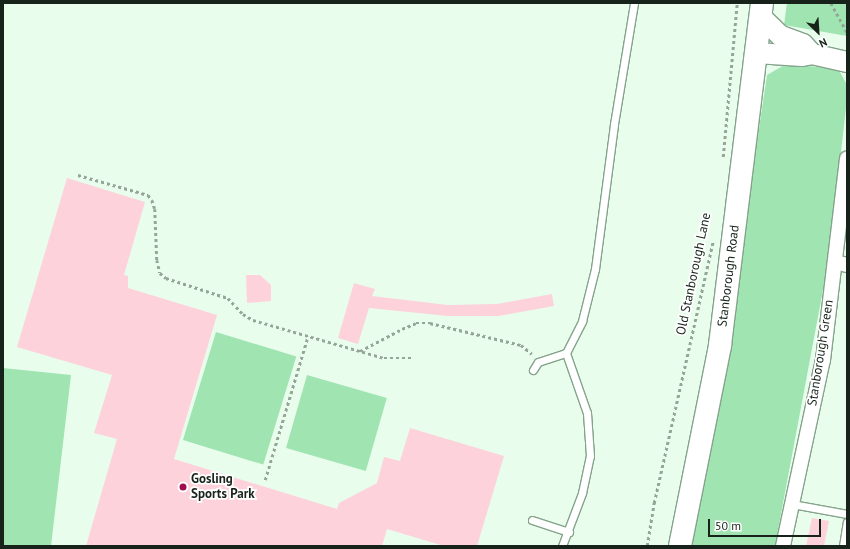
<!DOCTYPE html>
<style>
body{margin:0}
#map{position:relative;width:850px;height:549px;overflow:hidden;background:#e9fded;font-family:"PT Sans",sans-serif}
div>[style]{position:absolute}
.green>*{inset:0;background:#a0e4b1;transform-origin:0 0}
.building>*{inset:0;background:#fdd2db}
.path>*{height:2.5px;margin-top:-1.25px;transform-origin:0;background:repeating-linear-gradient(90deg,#95a698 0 3px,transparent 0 6px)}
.roads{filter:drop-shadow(1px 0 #84a38b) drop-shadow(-1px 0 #84a38b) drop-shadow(0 1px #84a38b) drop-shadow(0 -1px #84a38b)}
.lane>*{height:7px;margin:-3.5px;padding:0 3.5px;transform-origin:3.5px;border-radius:3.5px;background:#fff}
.street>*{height:14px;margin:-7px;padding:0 7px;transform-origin:7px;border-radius:7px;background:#fff}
.secondary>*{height:20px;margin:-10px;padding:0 10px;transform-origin:10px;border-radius:10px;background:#fff}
.primary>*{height:22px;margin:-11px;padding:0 11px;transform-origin:11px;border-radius:11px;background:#fff}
.dots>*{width:11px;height:11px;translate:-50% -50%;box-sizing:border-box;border:2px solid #fff;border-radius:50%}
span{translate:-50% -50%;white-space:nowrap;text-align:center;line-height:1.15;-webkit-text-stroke:3.5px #fff;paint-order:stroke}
.street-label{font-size:13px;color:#17231a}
.poi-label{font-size:13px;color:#17231a;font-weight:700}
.left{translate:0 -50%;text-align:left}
.frame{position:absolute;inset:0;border:4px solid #17231a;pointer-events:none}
.north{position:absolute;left:798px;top:12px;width:40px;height:40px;-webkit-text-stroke:3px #fff;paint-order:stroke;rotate:155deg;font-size:11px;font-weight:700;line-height:16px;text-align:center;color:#17231a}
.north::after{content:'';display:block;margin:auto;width:14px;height:18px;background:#17231a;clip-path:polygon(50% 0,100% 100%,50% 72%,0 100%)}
.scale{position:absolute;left:708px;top:519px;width:113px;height:18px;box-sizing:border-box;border:2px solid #17231a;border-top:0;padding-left:5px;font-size:12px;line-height:14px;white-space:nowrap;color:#17231a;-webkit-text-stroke:3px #fff;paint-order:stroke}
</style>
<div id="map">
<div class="green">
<div style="clip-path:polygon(787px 3px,847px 3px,847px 36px,784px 25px)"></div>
<div style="clip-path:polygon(786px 64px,830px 68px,840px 72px,847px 85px,847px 99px,829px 258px,775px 546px,688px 546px,744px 228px,767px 75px)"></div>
<div style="left:216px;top:332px;width:84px;height:113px;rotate:17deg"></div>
<div style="clip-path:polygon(3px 368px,71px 375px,51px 546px,3px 546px)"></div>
<div style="left:307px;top:375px;width:83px;height:76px;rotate:16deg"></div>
</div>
<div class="building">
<div style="clip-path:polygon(67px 178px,145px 202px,124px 275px,128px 276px,128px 288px,217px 315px,174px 459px,337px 509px,339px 503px,377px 483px,384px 457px,400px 461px,410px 428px,504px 456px,477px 546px,444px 546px,387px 529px,382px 546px,86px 546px,117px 439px,94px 433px,112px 375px,17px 347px)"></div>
<div style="clip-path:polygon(246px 275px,260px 275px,271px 285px,271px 301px,247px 303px)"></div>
<div style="clip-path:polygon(354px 283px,375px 289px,372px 296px,448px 305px,497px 304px,552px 294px,554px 306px,499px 316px,448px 316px,369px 308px,358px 344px,338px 338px)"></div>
<div style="clip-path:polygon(812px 518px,829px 521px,824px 546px,806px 546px)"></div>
</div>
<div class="path">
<div style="left:831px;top:3px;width:33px;rotate:61deg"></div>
<div style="left:723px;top:157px;width:155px;rotate:-84.8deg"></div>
<div style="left:78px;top:175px;width:73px;rotate:15.9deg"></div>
<div style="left:148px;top:195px;width:6px;rotate:51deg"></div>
<div style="left:152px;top:200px;width:9px;rotate:72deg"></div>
<div style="left:155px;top:209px;width:51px;rotate:87.8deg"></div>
<div style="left:157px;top:260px;width:13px;rotate:77deg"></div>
<div style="left:160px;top:273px;width:8px;rotate:40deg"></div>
<div style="left:166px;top:278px;width:65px;rotate:17.9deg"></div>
<div style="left:228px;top:298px;width:22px;rotate:47deg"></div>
<div style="left:243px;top:314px;width:12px;rotate:31deg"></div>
<div style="left:253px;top:320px;width:136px;rotate:16.2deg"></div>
<div style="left:384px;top:358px;width:28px"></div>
<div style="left:360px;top:351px;width:47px;rotate:-27.6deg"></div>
<div style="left:402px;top:329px;width:15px;rotate:-23deg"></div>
<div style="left:416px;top:323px;width:14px"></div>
<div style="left:430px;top:323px;width:94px;rotate:13.6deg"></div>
<div style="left:521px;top:345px;width:14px;rotate:39deg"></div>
<div style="left:265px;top:480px;width:150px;rotate:-73.4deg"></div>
<div style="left:647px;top:546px;width:44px;rotate:-80.8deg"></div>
<div style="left:654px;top:503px;width:268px;rotate:-77.3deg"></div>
</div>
<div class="roads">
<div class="lane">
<div style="left:533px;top:370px;width:9px;rotate:-58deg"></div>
<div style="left:538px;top:362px;width:29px;rotate:-18deg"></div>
<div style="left:792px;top:504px;width:56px;rotate:10.3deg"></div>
<div style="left:532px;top:520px;width:39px;rotate:18deg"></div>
<div style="left:562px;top:546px;width:57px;rotate:-69.3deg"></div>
<div style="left:582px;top:493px;width:38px;rotate:-78deg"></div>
<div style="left:590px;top:456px;width:43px;rotate:-94deg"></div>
<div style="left:587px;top:413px;width:64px;rotate:-109.3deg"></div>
<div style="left:566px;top:353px;width:36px;rotate:-63deg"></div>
<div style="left:582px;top:321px;width:54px;rotate:-76deg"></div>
<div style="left:595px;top:269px;width:146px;rotate:-82.5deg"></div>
<div style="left:614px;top:124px;width:123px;rotate:-80.6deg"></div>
<div style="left:843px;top:546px;width:24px;rotate:-81deg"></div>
</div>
<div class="street">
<div style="left:835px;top:262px;width:12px;rotate:14deg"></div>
<div style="left:783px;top:546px;width:190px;rotate:-77.9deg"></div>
<div style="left:823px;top:360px;width:203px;rotate:-83.2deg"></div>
</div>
<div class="secondary">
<div style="left:760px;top:16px;width:29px;rotate:44deg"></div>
<div style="left:781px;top:36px;width:23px;rotate:20deg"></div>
<div style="left:803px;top:44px;width:13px;rotate:48deg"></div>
<div style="left:756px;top:53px;width:46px;rotate:3.7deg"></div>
<div style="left:802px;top:56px;width:10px;rotate:-11deg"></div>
<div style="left:812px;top:54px;width:36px;rotate:13deg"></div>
</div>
<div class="primary">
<div style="left:680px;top:546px;width:205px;rotate:-78.7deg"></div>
<div style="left:720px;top:345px;width:345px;rotate:-83deg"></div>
</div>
</div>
<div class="dots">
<div style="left:183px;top:487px;background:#a10c4e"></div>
</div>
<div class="street-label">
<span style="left:694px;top:274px;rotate:-78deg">Old Stanborough Lane</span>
<span style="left:729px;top:276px;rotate:-83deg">Stanborough Road</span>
<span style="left:821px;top:353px;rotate:-81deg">Stanborough Green</span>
</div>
<div class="poi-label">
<span class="left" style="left:191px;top:487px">Gosling<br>Sports Park</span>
</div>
<div class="frame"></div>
<div class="north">N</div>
<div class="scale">50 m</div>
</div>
